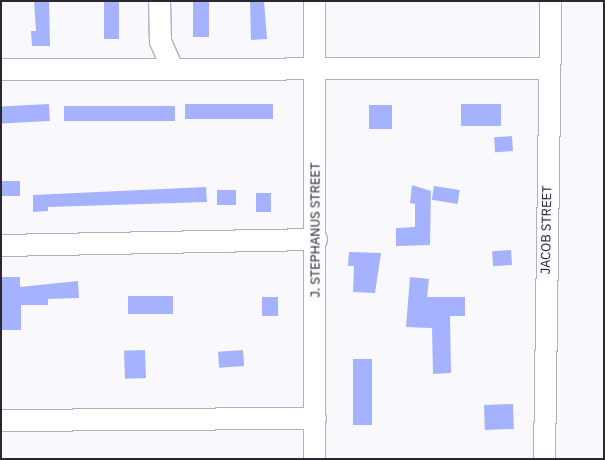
<!DOCTYPE html>
<style>
body{margin:0}
#map{position:relative;width:605px;height:460px;overflow:hidden;background:#f9f8fc;font-family:"IBM Plex Sans",sans-serif}
div>[style]{position:absolute}
.building>*{inset:0;background:#a5b3fe;transform-origin:0 0}
.roads{filter:drop-shadow(1px 0 #b3aec1) drop-shadow(-1px 0 #b3aec1) drop-shadow(0 1px #b3aec1) drop-shadow(0 -1px #b3aec1)}
.minor>*{height:21px;margin:-10.5px;padding:0 10.5px;transform-origin:10.5px;border-radius:10.5px;background:#fff}
span{translate:-50% -50%;white-space:nowrap;text-align:center;line-height:1.15;-webkit-text-stroke:4px #f9f8fc;paint-order:stroke}
.street-label{font-size:13px;color:#29272f}
.frame{position:absolute;inset:0;border:2px solid #29272f;pointer-events:none}
</style>
<div id="map">
<div class="building">
<div style="clip-path:polygon(34px 1px,49px 1px,50px 46px,32px 46px,31px 31px,36px 31px)"></div>
<div style="left:104px;top:1px;width:15px;height:38px"></div>
<div style="left:193px;top:1px;width:16px;height:36px"></div>
<div style="clip-path:polygon(250px 1px,264px 1px,267px 39px,251px 40px)"></div>
<div style="left:49px;top:104px;width:17px;height:48px;rotate:87deg"></div>
<div style="left:273px;top:104px;width:15px;height:88px;rotate:90deg"></div>
<div style="left:461px;top:104px;width:40px;height:22px"></div>
<div style="left:392px;top:105px;width:24px;height:23px;rotate:90deg"></div>
<div style="left:175px;top:106px;width:15px;height:111px;rotate:90deg"></div>
<div style="left:512px;top:136px;width:15px;height:18px;rotate:86deg"></div>
<div style="left:20px;top:181px;width:15px;height:19px;rotate:90deg"></div>
<div style="clip-path:polygon(412px 185px,431px 191px,430px 245px,396px 246px,396px 228px,415px 227px,415px 204px,410px 203px)"></div>
<div style="left:434px;top:186px;width:26px;height:14px;rotate:9deg"></div>
<div style="clip-path:polygon(206px 187px,207px 202px,48px 207px,48px 211px,33px 212px,33px 195px)"></div>
<div style="left:236px;top:190px;width:15px;height:19px;rotate:90deg"></div>
<div style="left:256px;top:193px;width:15px;height:19px"></div>
<div style="left:511px;top:250px;width:15px;height:19px;rotate:86deg"></div>
<div style="clip-path:polygon(349px 252px,381px 253px,375px 293px,353px 292px,354px 266px,348px 266px)"></div>
<div style="clip-path:polygon(1px 277px,20px 277px,20px 287px,78px 281px,79px 298px,48px 299px,48px 305px,21px 305px,21px 330px,1px 330px)"></div>
<div style="clip-path:polygon(410px 277px,429px 279px,427px 297px,465px 297px,465px 316px,450px 316px,451px 373px,433px 374px,432px 328px,406px 327px)"></div>
<div style="left:128px;top:296px;width:45px;height:18px"></div>
<div style="left:278px;top:297px;width:19px;height:16px;rotate:90deg"></div>
<div style="left:145px;top:350px;width:28px;height:21px;rotate:88deg"></div>
<div style="left:243px;top:350px;width:16px;height:25px;rotate:86deg"></div>
<div style="left:353px;top:359px;width:19px;height:66px"></div>
<div style="left:513px;top:404px;width:25px;height:29px;rotate:88deg"></div>
</div>
<div class="roads">
<div class="minor">
<div style="left:159px;top:1px;width:40px;rotate:88.6deg"></div>
<div style="left:160px;top:41px;width:30px;rotate:66deg"></div>
<div style="left:1px;top:69px;width:548px;rotate:-0.1deg"></div>
<div style="left:1px;top:245px;width:315px;rotate:-1.1deg"></div>
<div style="left:1px;top:420px;width:314px;rotate:-0.4deg"></div>
<div style="left:314px;top:459px;width:458px;rotate:-90deg"></div>
<div style="left:544px;top:459px;width:458px;rotate:-89.2deg"></div>
</div>
</div>
<div class="street-label">
<span style="left:316px;top:230px;rotate:-90deg">J. STEPHANUS STREET</span>
<span style="left:547px;top:230px;rotate:-89deg">JACOB STREET</span>
</div>
<div class="frame"></div>
</div>
